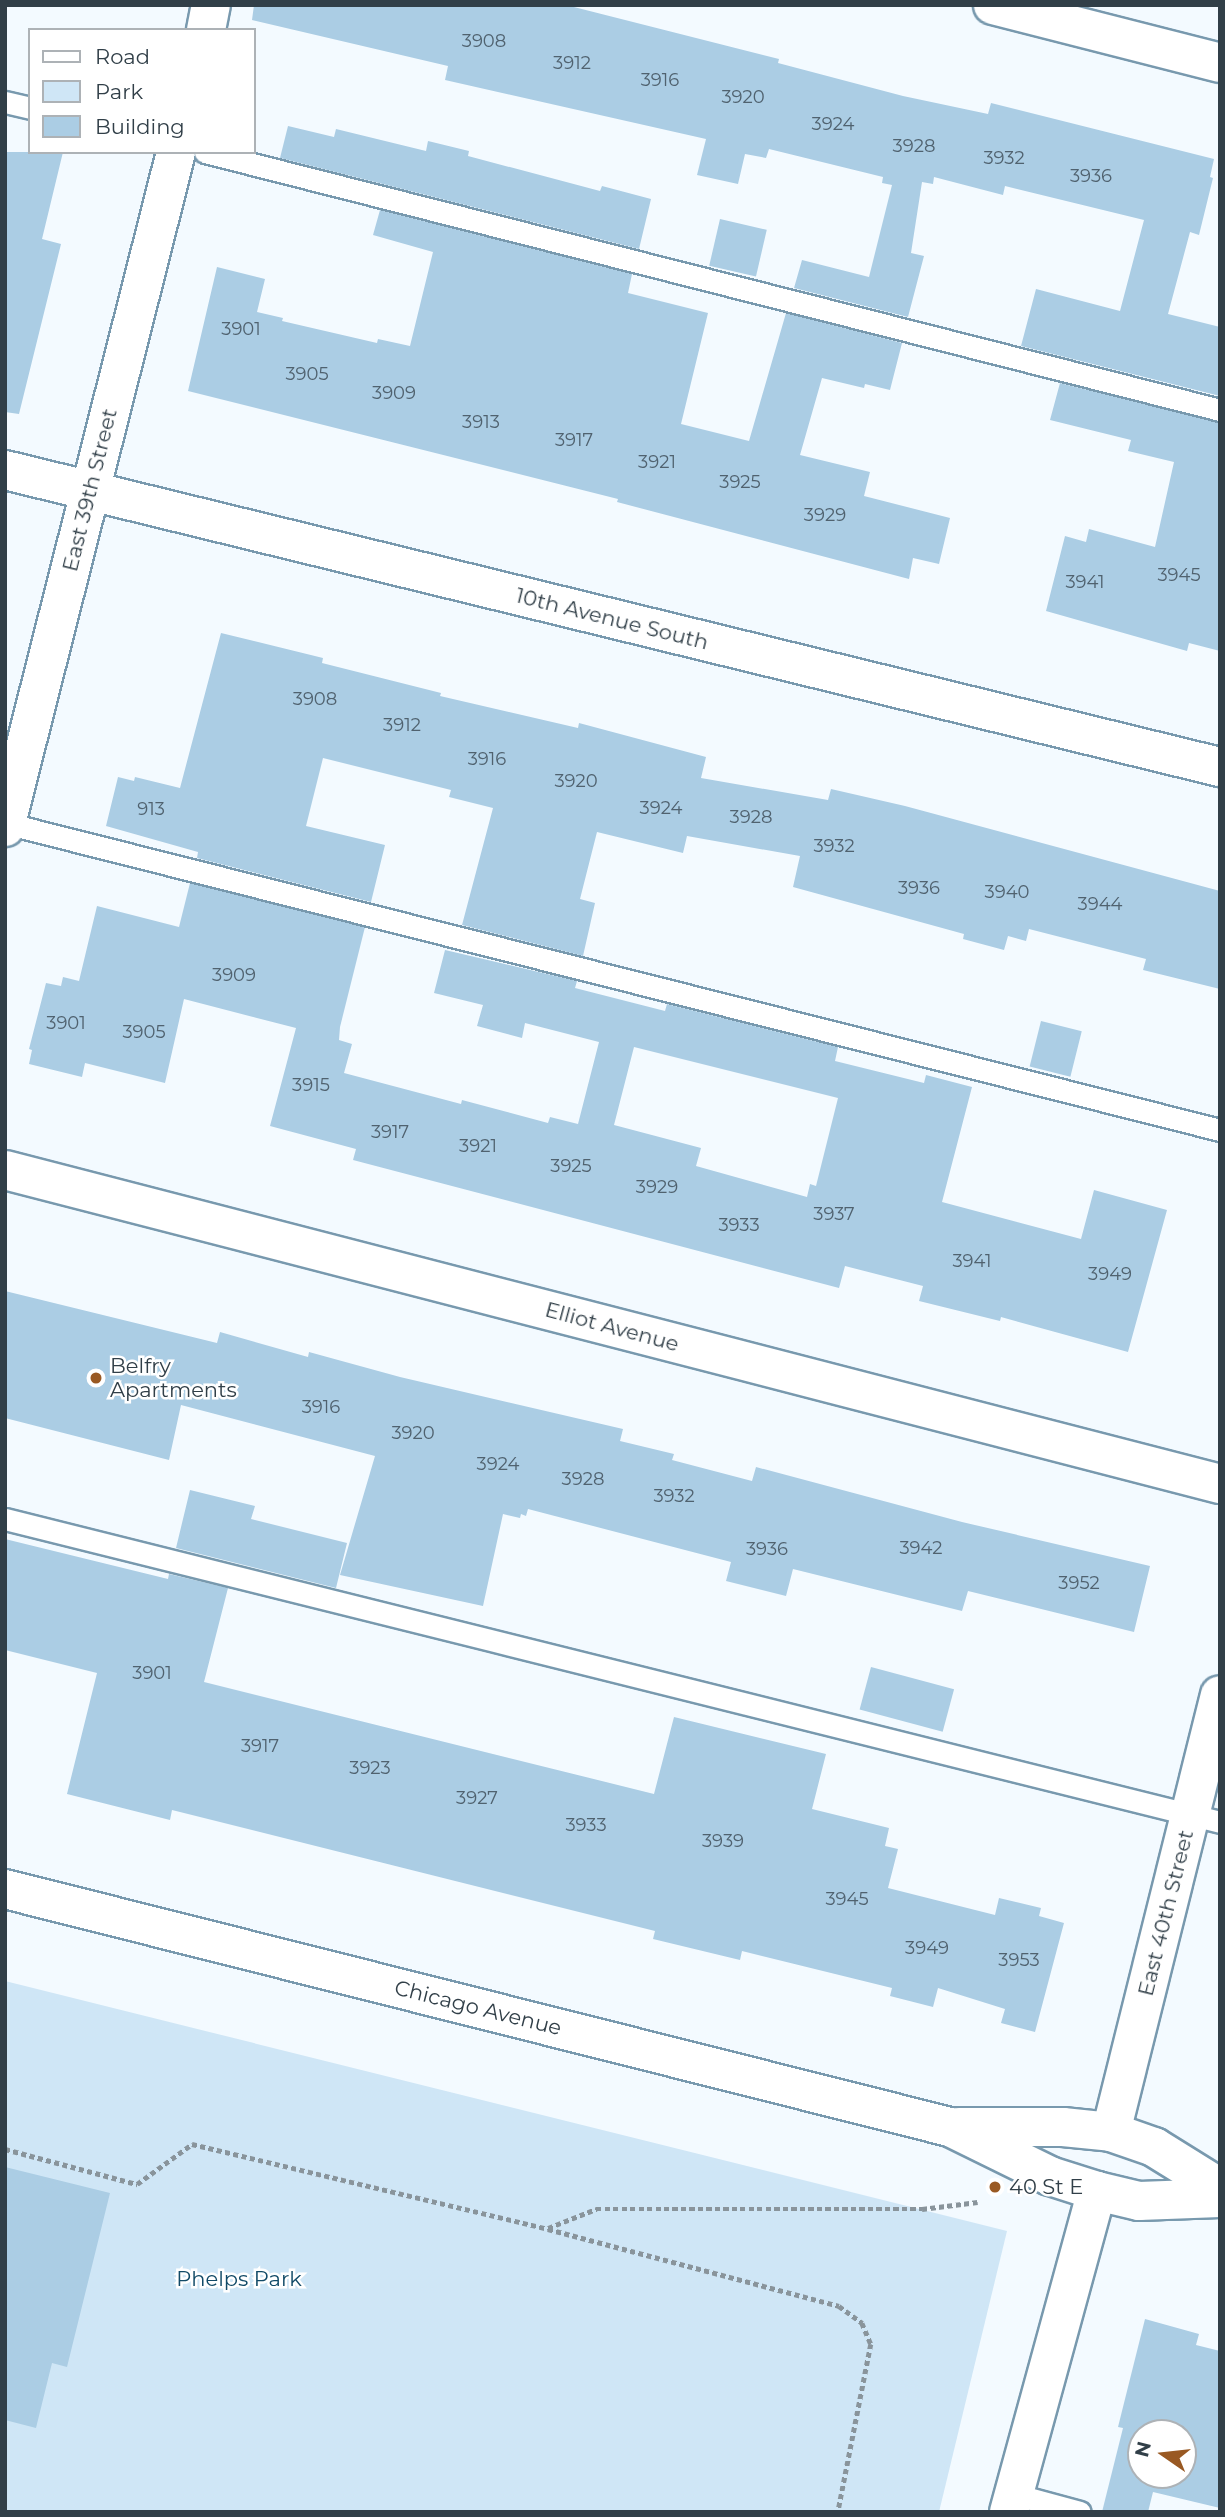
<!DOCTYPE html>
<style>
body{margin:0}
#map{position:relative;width:1225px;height:2517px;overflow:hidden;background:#f3faff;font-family:Montserrat,sans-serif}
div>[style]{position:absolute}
.green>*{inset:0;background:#cfe6f6}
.building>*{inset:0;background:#abcde4;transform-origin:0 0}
.path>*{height:4.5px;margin-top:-2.25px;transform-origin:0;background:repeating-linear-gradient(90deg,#89949b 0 5px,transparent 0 8.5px)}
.roads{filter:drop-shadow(2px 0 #7899ae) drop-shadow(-2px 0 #7899ae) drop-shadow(0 2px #7899ae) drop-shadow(0 -2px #7899ae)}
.lane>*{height:21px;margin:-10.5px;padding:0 10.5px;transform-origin:10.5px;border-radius:10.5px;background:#fff}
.street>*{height:38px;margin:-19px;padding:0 19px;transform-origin:19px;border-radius:19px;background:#fff}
.secondary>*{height:38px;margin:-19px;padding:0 19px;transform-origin:19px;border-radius:19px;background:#fff}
.dots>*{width:19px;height:19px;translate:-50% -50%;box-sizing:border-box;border:4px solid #fff;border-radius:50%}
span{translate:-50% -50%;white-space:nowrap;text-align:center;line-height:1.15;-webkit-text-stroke:5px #fff;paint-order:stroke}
.number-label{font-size:18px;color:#50626f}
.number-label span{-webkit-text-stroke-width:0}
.street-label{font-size:21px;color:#313f48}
.poi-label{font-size:21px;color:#313f48}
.left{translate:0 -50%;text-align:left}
.park-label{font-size:21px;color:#114a67}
.frame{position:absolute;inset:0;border:7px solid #313f48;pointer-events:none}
.legend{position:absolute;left:28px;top:28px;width:228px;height:126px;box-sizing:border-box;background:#fff;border:2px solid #adb2b6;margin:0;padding:9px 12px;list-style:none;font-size:21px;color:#313f48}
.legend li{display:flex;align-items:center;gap:14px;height:35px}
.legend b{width:35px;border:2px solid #adb2b6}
.north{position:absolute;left:1127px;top:2419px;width:70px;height:70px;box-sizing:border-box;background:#fff;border:2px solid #adb2b6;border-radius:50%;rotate:284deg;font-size:19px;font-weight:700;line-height:28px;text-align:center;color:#313f48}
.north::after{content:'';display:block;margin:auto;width:24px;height:32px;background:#995923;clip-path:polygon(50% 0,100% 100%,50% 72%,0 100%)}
</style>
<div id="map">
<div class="green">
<div style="clip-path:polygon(5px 1981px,1007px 2231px,939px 2512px,5px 2512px)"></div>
</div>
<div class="building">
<div style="clip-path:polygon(254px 5px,566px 5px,779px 59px,778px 63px,903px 96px,988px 114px,991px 103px,1214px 159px,1210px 177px,1213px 178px,1199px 235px,1190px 232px,1168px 314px,1220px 327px,1220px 396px,1021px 346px,1036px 289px,1120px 311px,1144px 220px,1005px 186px,1003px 195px,934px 177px,933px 184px,922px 182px,911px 253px,924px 256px,908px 317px,794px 288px,802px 260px,869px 277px,892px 185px,882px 183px,883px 177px,769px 149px,766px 158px,745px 154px,738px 184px,697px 175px,706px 139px,445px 80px,448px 66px,252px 20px)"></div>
<div style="clip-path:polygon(288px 126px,334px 137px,336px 129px,426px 151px,428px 141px,469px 151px,468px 156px,600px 191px,602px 186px,651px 199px,639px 249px,280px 158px)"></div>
<div style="clip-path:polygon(5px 152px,63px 152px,42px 239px,61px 244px,19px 414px,5px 412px)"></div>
<div style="clip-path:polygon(380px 210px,632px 274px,628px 293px,708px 313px,681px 424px,749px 441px,786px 313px,902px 343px,890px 390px,865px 384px,864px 388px,822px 378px,800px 455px,870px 472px,864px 496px,950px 518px,939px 564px,913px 558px,909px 579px,617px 502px,618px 499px,188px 391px,217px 267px,265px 279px,257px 312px,283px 318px,282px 321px,377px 343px,378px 339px,410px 346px,433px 252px,373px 235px)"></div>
<div style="left:720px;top:219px;width:48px;height:48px;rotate:13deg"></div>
<div style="clip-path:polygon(1060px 383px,1220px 423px,1220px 651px,1189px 643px,1187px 651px,1046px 611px,1065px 536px,1086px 542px,1089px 529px,1155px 547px,1174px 462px,1128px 451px,1131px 440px,1050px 420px)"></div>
<div style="clip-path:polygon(221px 633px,323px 658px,322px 663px,441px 693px,440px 696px,578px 728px,579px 723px,706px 757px,701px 778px,828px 800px,831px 789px,905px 806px,1220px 891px,1220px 989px,1143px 970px,1146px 959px,1029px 929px,1026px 941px,1008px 936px,1004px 950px,963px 939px,964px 934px,793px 887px,800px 856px,687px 836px,683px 853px,597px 832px,580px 899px,595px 903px,583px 956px,462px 925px,493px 808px,449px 797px,451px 790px,323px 758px,306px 826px,385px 845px,371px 902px,197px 858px,198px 852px,106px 826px,118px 777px,134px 781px,135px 777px,180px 788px)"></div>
<div style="clip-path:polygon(evenodd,190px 883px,365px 927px,340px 1027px,339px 1040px,352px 1044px,344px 1073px,461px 1104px,462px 1100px,548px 1123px,550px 1117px,578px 1124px,599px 1042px,525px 1023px,522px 1038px,477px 1026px,483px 1005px,434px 993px,445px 950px,577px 981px,575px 988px,665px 1011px,667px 1004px,838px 1047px,835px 1061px,924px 1083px,926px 1075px,972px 1087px,942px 1202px,1081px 1239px,1094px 1190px,1167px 1210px,1128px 1352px,1001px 1317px,1000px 1321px,919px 1301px,923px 1286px,845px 1266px,839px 1288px,353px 1160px,356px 1149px,270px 1126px,296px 1028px,184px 999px,165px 1083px,85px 1063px,82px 1077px,29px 1064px,32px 1050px,29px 1049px,46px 983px,61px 986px,63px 977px,79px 981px,97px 906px,179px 927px,190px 883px,634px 1047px,838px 1098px,816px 1186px,810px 1184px,807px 1197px,696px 1166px,701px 1148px,614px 1125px,634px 1047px)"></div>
<div style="left:1041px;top:1021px;width:42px;height:47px;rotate:14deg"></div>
<div style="clip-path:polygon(5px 1291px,217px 1343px,220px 1332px,308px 1357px,309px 1352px,400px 1377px,623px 1429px,620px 1441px,674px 1454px,672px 1460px,752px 1481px,756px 1467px,962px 1522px,1150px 1566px,1134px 1632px,968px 1591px,962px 1611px,793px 1569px,786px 1596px,726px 1581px,731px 1562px,528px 1509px,526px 1516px,521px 1514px,520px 1518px,503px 1514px,483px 1606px,340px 1575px,375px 1456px,181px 1405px,169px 1460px,5px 1418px)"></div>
<div style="clip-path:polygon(190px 1490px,255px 1506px,251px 1519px,347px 1543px,336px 1588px,176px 1548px)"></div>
<div style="clip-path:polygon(5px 1539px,168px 1579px,169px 1574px,228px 1588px,204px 1682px,654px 1794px,674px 1717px,826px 1754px,812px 1809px,889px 1828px,885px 1846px,898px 1849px,888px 1888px,995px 1915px,999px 1898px,1041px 1908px,1039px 1916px,1064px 1923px,1035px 2032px,1001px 2023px,1005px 2009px,938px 1988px,933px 2007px,890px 1996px,892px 1988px,742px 1951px,740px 1960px,653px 1939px,655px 1931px,172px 1810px,170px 1820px,67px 1794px,97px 1673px,5px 1650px)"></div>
<div style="left:871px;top:1667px;width:86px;height:44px;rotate:15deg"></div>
<div style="clip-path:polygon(5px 2167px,110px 2193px,67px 2367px,52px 2363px,36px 2428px,5px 2420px)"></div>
<div style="clip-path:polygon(evenodd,1145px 2319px,1199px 2334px,1196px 2345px,1220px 2351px,1220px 2508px,1153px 2492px,1148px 2512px,1102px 2512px,1123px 2428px,1118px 2427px,1145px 2319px,1141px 2433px,1183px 2433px,1183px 2475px,1141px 2475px,1141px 2433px)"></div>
</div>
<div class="path">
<div style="left:5px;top:2149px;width:137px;rotate:14.9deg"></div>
<div style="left:137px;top:2184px;width:68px;rotate:-36deg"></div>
<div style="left:192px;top:2144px;width:366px;rotate:13.4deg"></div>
<div style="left:548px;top:2229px;width:301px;rotate:14.8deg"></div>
<div style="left:839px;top:2306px;width:29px;rotate:36deg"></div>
<div style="left:862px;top:2323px;width:23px;rotate:67deg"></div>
<div style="left:871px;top:2344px;width:171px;rotate:101.1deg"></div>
<div style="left:548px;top:2228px;width:52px;rotate:-21.6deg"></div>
<div style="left:596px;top:2209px;width:326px"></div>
<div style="left:922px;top:2209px;width:56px;rotate:-7.1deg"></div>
</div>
<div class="roads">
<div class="lane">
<div style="left:5px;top:102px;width:26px;rotate:13deg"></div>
<div style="left:205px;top:152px;width:1047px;rotate:14.26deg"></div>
<div style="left:5px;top:823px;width:1253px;rotate:14.18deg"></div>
<div style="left:5px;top:1519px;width:1252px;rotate:14deg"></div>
<div style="left:1013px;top:2494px;width:69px;rotate:15deg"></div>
</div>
<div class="street">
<div style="left:993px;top:5px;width:234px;rotate:14.3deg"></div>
<div style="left:206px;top:30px;width:25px;rotate:-79deg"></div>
<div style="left:5px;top:470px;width:1251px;rotate:13.74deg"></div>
<div style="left:5px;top:827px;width:696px;rotate:-75.78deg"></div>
<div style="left:5px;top:1170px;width:1255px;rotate:14.49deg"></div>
<div style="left:1111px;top:2132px;width:450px;rotate:-76deg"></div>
<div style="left:1009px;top:2512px;width:333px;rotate:-74.7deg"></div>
</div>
<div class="secondary">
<div style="left:5px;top:1889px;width:975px;rotate:14.14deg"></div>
<div style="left:950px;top:2127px;width:111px;rotate:26.1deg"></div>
<div style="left:1050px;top:2176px;width:49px;rotate:17.7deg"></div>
<div style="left:1097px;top:2191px;width:43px;rotate:13.4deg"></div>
<div style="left:1139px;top:2201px;width:81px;rotate:-2.1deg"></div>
<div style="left:959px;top:2127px;width:104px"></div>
<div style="left:1063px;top:2127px;width:48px;rotate:5.9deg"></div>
<div style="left:1111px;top:2132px;width:46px;rotate:19.2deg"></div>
<div style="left:1154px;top:2147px;width:78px;rotate:31.8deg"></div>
</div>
</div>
<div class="dots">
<div style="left:96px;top:1378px;background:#995923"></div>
<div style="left:995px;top:2187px;background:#995923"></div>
</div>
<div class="number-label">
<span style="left:484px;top:41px">3908</span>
<span style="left:572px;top:63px">3912</span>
<span style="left:660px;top:80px">3916</span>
<span style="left:743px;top:97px">3920</span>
<span style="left:833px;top:124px">3924</span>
<span style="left:914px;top:146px">3928</span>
<span style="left:1004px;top:158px">3932</span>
<span style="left:1091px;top:176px">3936</span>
<span style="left:241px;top:329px">3901</span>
<span style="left:307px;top:374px">3905</span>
<span style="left:394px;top:393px">3909</span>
<span style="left:481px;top:422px">3913</span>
<span style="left:574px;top:440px">3917</span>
<span style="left:657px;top:462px">3921</span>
<span style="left:740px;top:482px">3925</span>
<span style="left:825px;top:515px">3929</span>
<span style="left:1179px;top:575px">3945</span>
<span style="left:1085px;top:582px">3941</span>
<span style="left:315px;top:699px">3908</span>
<span style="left:402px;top:725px">3912</span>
<span style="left:487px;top:759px">3916</span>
<span style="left:576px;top:781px">3920</span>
<span style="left:661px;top:808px">3924</span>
<span style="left:151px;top:809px">913</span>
<span style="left:751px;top:817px">3928</span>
<span style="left:834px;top:846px">3932</span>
<span style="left:919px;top:888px">3936</span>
<span style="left:1007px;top:892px">3940</span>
<span style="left:1100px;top:904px">3944</span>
<span style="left:234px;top:975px">3909</span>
<span style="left:66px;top:1023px">3901</span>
<span style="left:144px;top:1032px">3905</span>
<span style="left:311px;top:1085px">3915</span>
<span style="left:390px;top:1132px">3917</span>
<span style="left:478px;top:1146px">3921</span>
<span style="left:571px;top:1166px">3925</span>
<span style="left:657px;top:1187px">3929</span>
<span style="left:834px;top:1214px">3937</span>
<span style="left:739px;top:1225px">3933</span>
<span style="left:972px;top:1261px">3941</span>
<span style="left:1110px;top:1274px">3949</span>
<span style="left:321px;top:1407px">3916</span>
<span style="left:413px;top:1433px">3920</span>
<span style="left:498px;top:1464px">3924</span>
<span style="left:583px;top:1479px">3928</span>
<span style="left:674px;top:1496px">3932</span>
<span style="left:921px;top:1548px">3942</span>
<span style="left:767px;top:1549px">3936</span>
<span style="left:1079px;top:1583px">3952</span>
<span style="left:152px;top:1673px">3901</span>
<span style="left:260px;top:1746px">3917</span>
<span style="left:370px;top:1768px">3923</span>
<span style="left:477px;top:1798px">3927</span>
<span style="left:586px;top:1825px">3933</span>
<span style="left:723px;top:1841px">3939</span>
<span style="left:847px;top:1899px">3945</span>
<span style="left:927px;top:1948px">3949</span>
<span style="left:1019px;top:1960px">3953</span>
</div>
<div class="street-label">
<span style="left:90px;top:490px;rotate:-76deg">East 39th Street</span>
<span style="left:612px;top:619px;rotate:14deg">10th Avenue South</span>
<span style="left:612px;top:1327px;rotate:15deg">Elliot Avenue</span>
<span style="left:1166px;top:1913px;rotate:-76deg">East 40th Street</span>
<span style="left:478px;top:2008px;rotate:14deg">Chicago Avenue</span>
</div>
<div class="poi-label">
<span class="left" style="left:110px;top:1378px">Belfry<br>Apartments</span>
<span class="left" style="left:1009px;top:2187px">40 St E</span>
</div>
<div class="park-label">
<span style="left:239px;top:2279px">Phelps Park</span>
</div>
<div class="frame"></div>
<ul class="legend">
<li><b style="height:9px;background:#fff"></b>Road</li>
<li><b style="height:19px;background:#cfe6f6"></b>Park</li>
<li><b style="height:19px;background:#abcde4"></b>Building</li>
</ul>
<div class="north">N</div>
</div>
